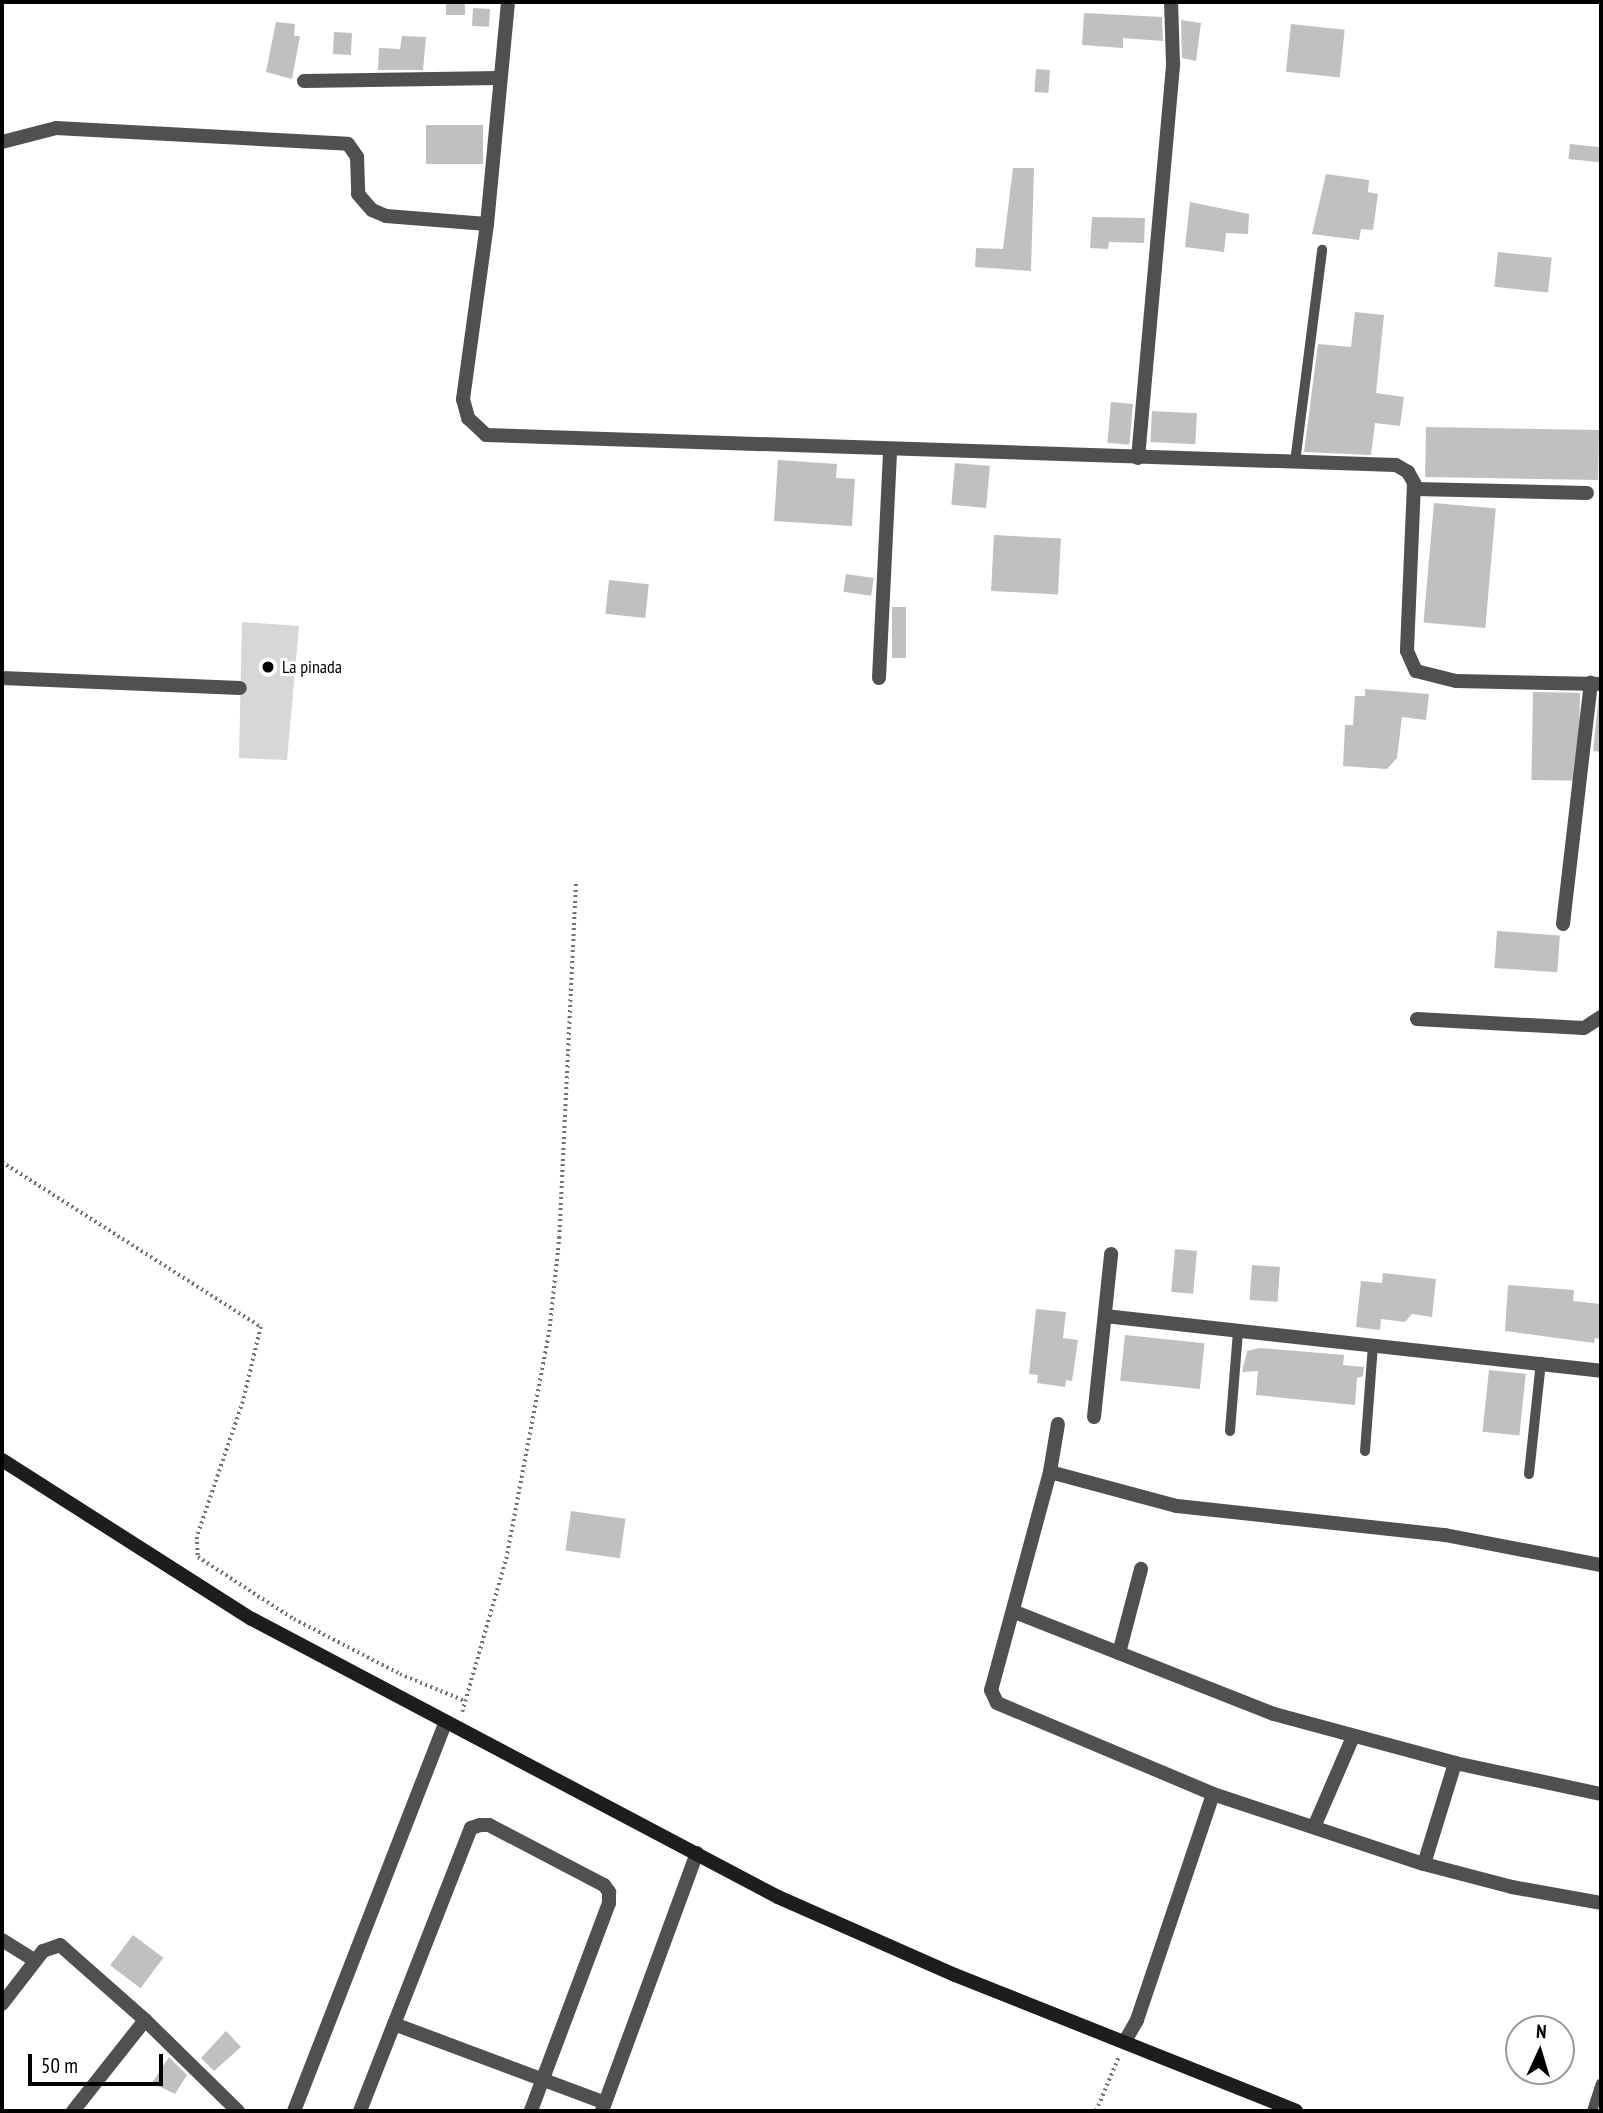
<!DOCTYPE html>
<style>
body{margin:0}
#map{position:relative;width:1603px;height:2113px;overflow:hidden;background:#fff;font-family:"PT Sans Narrow",sans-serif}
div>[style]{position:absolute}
.green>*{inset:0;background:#d7d7d7}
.building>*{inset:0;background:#c0c0c0;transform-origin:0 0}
.path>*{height:3.5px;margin-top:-1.75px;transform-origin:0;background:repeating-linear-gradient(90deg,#727272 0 2px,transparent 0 5.5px)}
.lane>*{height:10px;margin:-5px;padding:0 5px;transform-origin:5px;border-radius:5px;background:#505050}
.street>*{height:14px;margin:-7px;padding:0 7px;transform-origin:7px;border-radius:7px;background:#505050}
.secondary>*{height:14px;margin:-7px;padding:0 7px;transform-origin:7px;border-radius:7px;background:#1d1d1d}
.dots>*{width:19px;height:19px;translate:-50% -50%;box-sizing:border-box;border:4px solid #fff;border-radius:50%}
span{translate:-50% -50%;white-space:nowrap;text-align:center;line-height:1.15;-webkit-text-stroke:6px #fff;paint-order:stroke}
.poi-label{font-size:18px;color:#000}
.left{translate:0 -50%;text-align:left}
.frame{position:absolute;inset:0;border:4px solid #000;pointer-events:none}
.north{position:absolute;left:1505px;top:2015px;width:70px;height:70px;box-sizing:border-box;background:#fff;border:2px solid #999;border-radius:50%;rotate:4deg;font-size:19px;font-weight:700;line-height:28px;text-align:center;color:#000}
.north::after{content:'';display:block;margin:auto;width:24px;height:32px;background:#000;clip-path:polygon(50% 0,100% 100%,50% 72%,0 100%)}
.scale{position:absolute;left:28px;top:2054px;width:135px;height:32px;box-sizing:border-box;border:4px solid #000;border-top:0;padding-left:9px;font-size:21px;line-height:24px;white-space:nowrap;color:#000;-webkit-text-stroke:5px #fff;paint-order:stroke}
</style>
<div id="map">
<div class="green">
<div style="clip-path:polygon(242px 622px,299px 626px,287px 760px,239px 758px)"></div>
</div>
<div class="building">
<div style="left:446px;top:2px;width:19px;height:13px"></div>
<div style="left:473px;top:8px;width:17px;height:18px;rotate:3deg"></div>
<div style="clip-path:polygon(1084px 13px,1162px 17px,1163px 41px,1123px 38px,1123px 48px,1082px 45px)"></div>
<div style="clip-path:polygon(1181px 20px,1201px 23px,1196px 61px,1182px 58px)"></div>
<div style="clip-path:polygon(276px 22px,295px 24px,294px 36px,300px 36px,292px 79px,266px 72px)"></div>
<div style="left:1291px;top:24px;width:54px;height:48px;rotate:6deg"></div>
<div style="left:334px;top:32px;width:18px;height:22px;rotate:3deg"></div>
<div style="clip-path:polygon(402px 36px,426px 37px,423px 70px,378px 70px,379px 48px,400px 49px)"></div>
<div style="left:1036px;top:69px;width:14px;height:23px;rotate:4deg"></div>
<div style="left:483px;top:125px;width:39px;height:57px;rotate:90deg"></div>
<div style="left:1570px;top:144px;width:31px;height:15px;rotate:6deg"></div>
<div style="clip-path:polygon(1013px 168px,1034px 168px,1031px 271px,975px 267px,976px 248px,1003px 249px)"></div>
<div style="clip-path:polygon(1326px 174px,1369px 180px,1368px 192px,1378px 194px,1373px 230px,1361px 229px,1359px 240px,1312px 234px)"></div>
<div style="clip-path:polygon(1190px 202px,1249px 214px,1248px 234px,1226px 233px,1224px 252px,1185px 247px)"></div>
<div style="clip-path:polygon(1092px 217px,1145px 218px,1144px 243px,1109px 242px,1108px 249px,1090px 248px)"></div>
<div style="left:1498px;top:252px;width:54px;height:35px;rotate:6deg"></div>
<div style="clip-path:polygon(1355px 312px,1384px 315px,1376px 393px,1404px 397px,1400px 426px,1375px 423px,1371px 455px,1304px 452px,1318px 344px,1351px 347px)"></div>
<div style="left:1111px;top:402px;width:22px;height:41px;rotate:5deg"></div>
<div style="left:1152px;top:411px;width:45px;height:31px;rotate:3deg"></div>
<div style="left:1426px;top:427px;width:173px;height:50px;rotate:1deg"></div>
<div style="clip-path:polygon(778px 460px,837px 464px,836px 478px,855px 479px,852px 526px,774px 521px)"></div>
<div style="left:955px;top:463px;width:35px;height:42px;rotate:5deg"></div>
<div style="left:1434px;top:503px;width:62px;height:120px;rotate:5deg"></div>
<div style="left:994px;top:535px;width:67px;height:56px;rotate:3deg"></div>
<div style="left:846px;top:574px;width:28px;height:18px;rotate:8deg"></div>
<div style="left:609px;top:580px;width:40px;height:34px;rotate:6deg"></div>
<div style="left:892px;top:607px;width:14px;height:51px"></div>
<div style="clip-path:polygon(1365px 689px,1429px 694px,1426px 720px,1402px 717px,1397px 758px,1387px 769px,1343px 766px,1345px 725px,1353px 725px,1355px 696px,1365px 696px)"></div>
<div style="left:1533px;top:692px;width:47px;height:88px;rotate:1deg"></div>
<div style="clip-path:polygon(1599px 694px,1601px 694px,1601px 752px,1593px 751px)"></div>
<div style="left:1497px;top:931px;width:63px;height:37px;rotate:4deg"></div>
<div style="left:1175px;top:1249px;width:22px;height:43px;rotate:5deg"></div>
<div style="left:1252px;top:1265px;width:28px;height:35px;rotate:4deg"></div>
<div style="clip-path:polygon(1383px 1273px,1436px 1279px,1432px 1317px,1412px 1314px,1405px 1322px,1381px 1319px,1380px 1330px,1356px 1327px,1361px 1281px,1382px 1283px)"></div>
<div style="clip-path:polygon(1508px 1285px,1574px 1290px,1573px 1301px,1601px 1304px,1601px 1339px,1595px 1338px,1594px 1343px,1505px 1331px)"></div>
<div style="clip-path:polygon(1036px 1309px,1066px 1312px,1063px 1338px,1078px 1340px,1072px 1381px,1066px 1380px,1065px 1387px,1037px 1383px,1038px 1375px,1029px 1374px)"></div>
<div style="left:1125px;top:1335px;width:80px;height:46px;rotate:6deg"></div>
<div style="clip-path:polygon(1260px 1348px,1344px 1355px,1343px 1365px,1364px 1367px,1363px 1376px,1357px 1378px,1355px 1405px,1256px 1395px,1258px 1371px,1242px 1372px,1243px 1368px,1247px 1351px)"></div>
<div style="left:1489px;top:1370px;width:37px;height:62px;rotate:6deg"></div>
<div style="left:571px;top:1511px;width:55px;height:40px;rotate:8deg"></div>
<div style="left:133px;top:1935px;width:38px;height:38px;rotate:37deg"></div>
<div style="clip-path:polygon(226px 2031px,241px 2047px,214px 2071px,201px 2058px)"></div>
<div style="clip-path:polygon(169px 2057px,187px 2075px,175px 2094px,152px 2083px)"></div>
</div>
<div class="path">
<div style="left:2px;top:1162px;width:307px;rotate:32.5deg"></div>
<div style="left:261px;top:1327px;width:77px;rotate:103.5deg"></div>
<div style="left:243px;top:1402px;width:143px;rotate:108.8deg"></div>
<div style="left:197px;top:1537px;width:20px;rotate:87deg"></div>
<div style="left:198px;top:1557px;width:114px;rotate:32.9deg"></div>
<div style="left:294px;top:1619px;width:119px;rotate:27.4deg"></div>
<div style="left:400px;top:1674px;width:70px;rotate:22.6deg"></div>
<div style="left:462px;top:1712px;width:159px;rotate:-74deg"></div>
<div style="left:506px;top:1559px;width:231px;rotate:-79.3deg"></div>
<div style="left:549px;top:1332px;width:95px;rotate:-83.9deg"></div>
<div style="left:559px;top:1238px;width:355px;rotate:-87.3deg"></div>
<div style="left:1096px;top:2111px;width:60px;rotate:-67.3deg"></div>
</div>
<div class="lane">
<div style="left:1295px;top:462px;width:214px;rotate:-82.7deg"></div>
<div style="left:1230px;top:1431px;width:99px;rotate:-85.4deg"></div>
<div style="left:1365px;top:1451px;width:106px;rotate:-85.7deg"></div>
<div style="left:1529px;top:1474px;width:113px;rotate:-83.9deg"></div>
<div style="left:1592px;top:2111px;width:29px;rotate:-72deg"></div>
</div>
<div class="street">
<div style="left:508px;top:2px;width:223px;rotate:95.4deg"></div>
<div style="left:487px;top:224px;width:177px;rotate:97.8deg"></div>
<div style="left:463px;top:399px;width:20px;rotate:75deg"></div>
<div style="left:468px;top:418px;width:25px;rotate:43deg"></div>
<div style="left:486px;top:435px;width:910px;rotate:1.89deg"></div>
<div style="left:1396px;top:465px;width:14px;rotate:30deg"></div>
<div style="left:1408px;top:472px;width:13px;rotate:61deg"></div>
<div style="left:1414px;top:483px;width:168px;rotate:92.4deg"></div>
<div style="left:1407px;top:651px;width:22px;rotate:66deg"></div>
<div style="left:1416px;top:671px;width:41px;rotate:14deg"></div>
<div style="left:1456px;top:681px;width:145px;rotate:1.2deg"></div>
<div style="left:304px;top:81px;width:195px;rotate:-0.9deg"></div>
<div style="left:2px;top:142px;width:56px;rotate:-14.5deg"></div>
<div style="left:56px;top:128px;width:292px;rotate:3.1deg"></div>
<div style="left:348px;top:144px;width:16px;rotate:55deg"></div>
<div style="left:357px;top:157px;width:37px;rotate:88deg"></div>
<div style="left:358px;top:194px;width:21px;rotate:49deg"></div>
<div style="left:372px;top:210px;width:15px;rotate:23deg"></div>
<div style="left:386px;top:216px;width:101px;rotate:4.5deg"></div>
<div style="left:1138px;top:458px;width:396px;rotate:-84.9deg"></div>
<div style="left:1173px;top:64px;width:62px;rotate:-91.8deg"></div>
<div style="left:1415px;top:489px;width:172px;rotate:1.3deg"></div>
<div style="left:2px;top:678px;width:238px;rotate:2.4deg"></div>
<div style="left:879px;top:678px;width:227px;rotate:-87.2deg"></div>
<div style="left:1563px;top:924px;width:243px;rotate:-83.4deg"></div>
<div style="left:1417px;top:1019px;width:167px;rotate:3.1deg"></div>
<div style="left:1584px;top:1028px;width:20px;rotate:-33deg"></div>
<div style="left:1105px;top:1316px;width:499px;rotate:6.3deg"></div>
<div style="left:1094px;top:1417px;width:164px;rotate:-84deg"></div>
<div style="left:1058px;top:1424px;width:49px;rotate:99.5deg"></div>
<div style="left:1050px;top:1472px;width:226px;rotate:105.1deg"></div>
<div style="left:991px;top:1690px;width:14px;rotate:65deg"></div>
<div style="left:997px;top:1703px;width:234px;rotate:22.8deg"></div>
<div style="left:1213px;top:1794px;width:222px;rotate:18.4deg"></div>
<div style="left:1424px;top:1864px;width:91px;rotate:14.6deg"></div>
<div style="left:1512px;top:1887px;width:90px;rotate:10.2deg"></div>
<div style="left:1050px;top:1472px;width:131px;rotate:15deg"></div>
<div style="left:1177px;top:1506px;width:270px;rotate:6.2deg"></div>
<div style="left:1445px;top:1535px;width:159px;rotate:10.9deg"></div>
<div style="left:1015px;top:1612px;width:278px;rotate:21.5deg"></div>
<div style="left:1274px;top:1714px;width:188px;rotate:15.1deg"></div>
<div style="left:1455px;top:1763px;width:149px;rotate:12deg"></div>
<div style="left:1119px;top:1653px;width:87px;rotate:-75.3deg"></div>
<div style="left:1314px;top:1827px;width:98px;rotate:-66.6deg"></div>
<div style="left:1424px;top:1864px;width:106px;rotate:-72.9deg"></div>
<div style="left:2px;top:1940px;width:39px;rotate:32deg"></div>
<div style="left:2px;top:2004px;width:67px;rotate:-52.3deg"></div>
<div style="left:43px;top:1951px;width:18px;rotate:-19deg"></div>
<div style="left:60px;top:1945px;width:113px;rotate:41.4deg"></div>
<div style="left:145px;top:2020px;width:130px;rotate:44.4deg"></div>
<div style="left:394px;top:2024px;width:225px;rotate:20.5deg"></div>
<div style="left:1125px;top:2041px;width:24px;rotate:-60deg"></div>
<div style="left:1137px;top:2020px;width:238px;rotate:-71.4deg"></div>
<div style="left:73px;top:2111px;width:116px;rotate:-51.6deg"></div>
<div style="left:294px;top:2111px;width:418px;rotate:-68.7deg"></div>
<div style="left:360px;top:2111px;width:304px;rotate:-68.6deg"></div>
<div style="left:471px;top:1828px;width:9px;rotate:-18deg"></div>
<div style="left:480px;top:1825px;width:9px"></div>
<div style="left:489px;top:1825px;width:130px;rotate:27.6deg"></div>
<div style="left:604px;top:1885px;width:9px;rotate:54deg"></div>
<div style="left:609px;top:1892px;width:11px;rotate:90deg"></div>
<div style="left:609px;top:1903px;width:222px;rotate:110.6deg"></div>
<div style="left:602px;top:2111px;width:275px;rotate:-69.8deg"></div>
</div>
<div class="secondary">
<div style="left:2px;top:1460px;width:296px;rotate:32.5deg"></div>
<div style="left:252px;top:1619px;width:595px;rotate:27.86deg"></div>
<div style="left:778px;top:1897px;width:193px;rotate:23.8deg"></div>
<div style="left:955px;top:1975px;width:367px;rotate:21.7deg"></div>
</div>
<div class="dots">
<div style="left:268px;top:667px;background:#000"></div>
</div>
<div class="poi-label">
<span class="left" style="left:282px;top:667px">La pinada</span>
</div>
<div class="frame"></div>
<div class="north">N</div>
<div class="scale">50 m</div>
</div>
